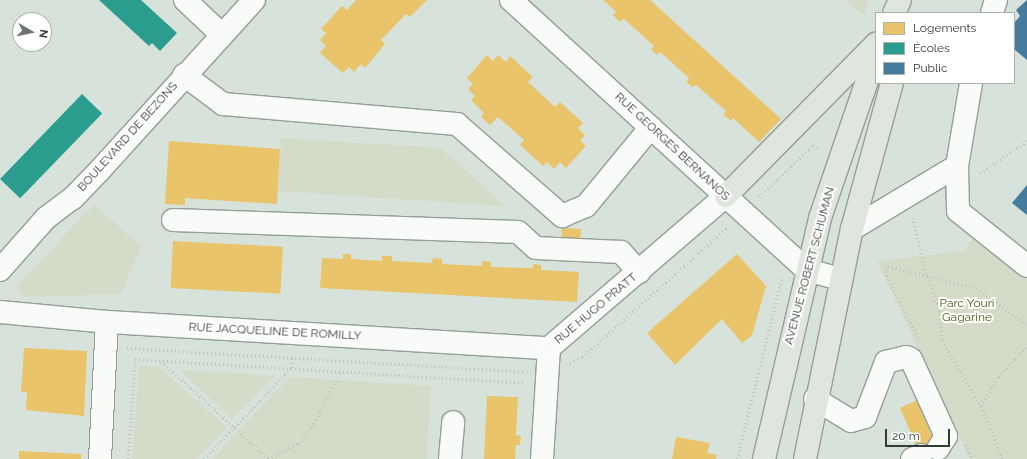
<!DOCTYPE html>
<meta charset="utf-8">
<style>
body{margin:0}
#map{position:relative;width:1027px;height:459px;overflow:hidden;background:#d7e3da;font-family:Raleway,sans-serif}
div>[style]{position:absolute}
.green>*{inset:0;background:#d5dbc9}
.homes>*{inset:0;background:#e9c46a;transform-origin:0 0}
.schools>*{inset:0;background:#2a9d8f;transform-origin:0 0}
.public>*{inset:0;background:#457b9d}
.path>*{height:2.5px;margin-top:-1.25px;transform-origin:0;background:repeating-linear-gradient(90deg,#bfc3c0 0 1px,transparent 0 4px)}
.roads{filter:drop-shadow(1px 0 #949e97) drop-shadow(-1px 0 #949e97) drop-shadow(0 1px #949e97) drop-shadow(0 -1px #949e97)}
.minor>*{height:22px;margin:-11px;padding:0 11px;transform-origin:11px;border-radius:11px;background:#f9fbf9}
.major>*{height:22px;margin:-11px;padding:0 11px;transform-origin:11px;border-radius:11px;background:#e0e6dd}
span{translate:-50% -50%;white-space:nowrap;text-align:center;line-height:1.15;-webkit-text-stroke:4px #fff;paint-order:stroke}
.street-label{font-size:12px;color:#323b34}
.park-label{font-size:12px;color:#545614}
.legend{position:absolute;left:875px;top:12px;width:140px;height:72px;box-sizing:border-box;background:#fff;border:1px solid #adb1ae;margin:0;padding:5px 7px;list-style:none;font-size:12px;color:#323b34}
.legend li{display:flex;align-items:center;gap:8px;height:20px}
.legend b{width:20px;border:1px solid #adb1ae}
.north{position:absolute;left:12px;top:12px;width:40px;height:40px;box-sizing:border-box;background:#fff;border:1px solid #adb1ae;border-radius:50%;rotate:99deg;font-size:11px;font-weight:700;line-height:16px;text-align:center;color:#323b34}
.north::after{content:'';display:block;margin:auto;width:14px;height:18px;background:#6c766e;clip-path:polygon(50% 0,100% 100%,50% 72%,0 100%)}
.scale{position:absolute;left:885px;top:429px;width:65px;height:18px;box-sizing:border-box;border:2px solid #323b34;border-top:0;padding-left:5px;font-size:12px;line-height:14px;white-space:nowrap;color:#323b34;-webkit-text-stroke:3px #fff;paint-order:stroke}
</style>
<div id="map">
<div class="green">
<div style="clip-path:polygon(845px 0,868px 0,864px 15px)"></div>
<div style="clip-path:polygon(281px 138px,441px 148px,505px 206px,278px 191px)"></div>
<div style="clip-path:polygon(94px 204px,141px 246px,121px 294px,24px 297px,17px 286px)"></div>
<div style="clip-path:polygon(973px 237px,1027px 278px,1027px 459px,970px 459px,877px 261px,965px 251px)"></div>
<div style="clip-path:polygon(139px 366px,159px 367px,227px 427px,196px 459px,132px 459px)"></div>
<div style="clip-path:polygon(180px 370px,275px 376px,232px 419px)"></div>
<div style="clip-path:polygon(289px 377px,431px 386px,426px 459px,212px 459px)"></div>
</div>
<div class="homes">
<div style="clip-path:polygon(356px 0,427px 0,410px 17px,406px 14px,381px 40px,385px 44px,365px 68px,361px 64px,354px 72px,349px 67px,343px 73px,320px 53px,326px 46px,320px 40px,326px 33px,321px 29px,342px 6px,347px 10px)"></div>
<div style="clip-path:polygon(603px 0,650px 0,781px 119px,759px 142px,733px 118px,731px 121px,723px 114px,726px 111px,696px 85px,693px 87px,686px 82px,689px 78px,660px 52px,657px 55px,651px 49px,654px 46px,624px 19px,620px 22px,613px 15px,616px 12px)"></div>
<div style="clip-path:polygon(487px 55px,493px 61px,498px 55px,506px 62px,510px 56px,533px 77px,528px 82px,555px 107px,560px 102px,583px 123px,578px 128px,585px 135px,580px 141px,586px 146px,566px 168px,560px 162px,554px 169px,547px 162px,543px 166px,520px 145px,524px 140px,498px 117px,490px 125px,481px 117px,484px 113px,471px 100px,475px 96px,468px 89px,473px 84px,467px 78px)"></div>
<div style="clip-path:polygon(169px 141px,280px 149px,277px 204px,185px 198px,185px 205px,165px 204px)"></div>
<div style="left:562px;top:228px;width:19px;height:16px;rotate:3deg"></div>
<div style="left:173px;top:241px;width:110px;height:47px;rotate:3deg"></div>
<div style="clip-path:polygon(343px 254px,351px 254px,351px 259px,382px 261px,382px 256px,392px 256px,392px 261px,432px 263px,433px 258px,442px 259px,442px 264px,482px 266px,482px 261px,491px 262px,491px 267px,533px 268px,533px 264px,541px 265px,541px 270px,579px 272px,577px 302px,320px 288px,322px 258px,343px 259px)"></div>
<div style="clip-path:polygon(737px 254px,766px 286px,752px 335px,742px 343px,722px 319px,675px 365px,647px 333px)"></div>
<div style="clip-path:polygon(24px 348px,87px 351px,84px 416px,26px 410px,27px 392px,21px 392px)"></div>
<div style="clip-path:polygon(487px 396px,518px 397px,516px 435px,521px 436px,520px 445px,516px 445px,515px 459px,484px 459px)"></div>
<div style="clip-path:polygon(917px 400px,929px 429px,942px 459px,922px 459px,900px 408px)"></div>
<div style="clip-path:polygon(676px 437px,710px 443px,707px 453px,717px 455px,716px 459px,672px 459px)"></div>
<div style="clip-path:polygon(19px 451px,81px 454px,81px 459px,19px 459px)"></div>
</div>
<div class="schools">
<div style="clip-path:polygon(99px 0,141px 0,177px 33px,160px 51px,152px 43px,149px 46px)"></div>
<div style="left:82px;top:94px;width:28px;height:118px;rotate:44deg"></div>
</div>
<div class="public">
<div style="clip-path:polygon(1027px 0,1027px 60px,1014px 49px,1014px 23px,1020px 16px,1016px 10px)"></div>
<div style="clip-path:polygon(1027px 185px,1027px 215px,1012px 203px)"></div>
</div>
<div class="path">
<div style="left:980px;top:173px;width:57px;rotate:-34.2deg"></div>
<div style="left:759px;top:197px;width:75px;rotate:-43.9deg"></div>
<div style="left:813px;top:145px;width:8px;rotate:23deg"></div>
<div style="left:913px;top:218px;width:57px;rotate:76.7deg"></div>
<div style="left:926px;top:273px;width:40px;rotate:69.8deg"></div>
<div style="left:940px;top:311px;width:30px;rotate:86deg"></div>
<div style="left:942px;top:341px;width:76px;rotate:59deg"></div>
<div style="left:918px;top:338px;width:65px;rotate:-117.3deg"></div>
<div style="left:888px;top:280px;width:10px;rotate:-107deg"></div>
<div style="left:885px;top:270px;width:5px;rotate:-53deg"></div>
<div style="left:888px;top:266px;width:92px;rotate:13.9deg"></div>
<div style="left:977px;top:288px;width:62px;rotate:36.5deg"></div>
<div style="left:127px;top:348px;width:400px;rotate:3.4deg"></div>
<div style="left:161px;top:361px;width:146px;rotate:42.2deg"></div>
<div style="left:570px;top:363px;width:13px;rotate:-27deg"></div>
<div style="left:582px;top:357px;width:195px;rotate:-41.7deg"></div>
<div style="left:966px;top:445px;width:15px;rotate:67deg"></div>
<div style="left:128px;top:459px;width:100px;rotate:-86deg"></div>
<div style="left:135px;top:359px;width:391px;rotate:3.5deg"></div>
<div style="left:204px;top:459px;width:126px;rotate:-46.3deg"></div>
<div style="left:291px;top:368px;width:11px;rotate:-85deg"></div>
<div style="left:268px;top:459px;width:34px;rotate:-27deg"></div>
<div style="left:298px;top:444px;width:26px;rotate:-51deg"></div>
<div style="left:314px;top:424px;width:59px;rotate:-63deg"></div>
<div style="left:737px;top:459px;width:187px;rotate:-76.1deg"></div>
<div style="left:1002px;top:459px;width:57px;rotate:-111.6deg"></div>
<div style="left:981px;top:406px;width:34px;rotate:-60deg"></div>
<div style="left:998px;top:377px;width:42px;rotate:-46.9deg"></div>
</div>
<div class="roads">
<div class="minor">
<div style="left:185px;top:0;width:51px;rotate:43.4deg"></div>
<div style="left:511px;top:0;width:401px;rotate:42.4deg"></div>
<div style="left:807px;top:270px;width:35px;rotate:15deg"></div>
<div style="left:992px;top:13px;width:14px;rotate:-73deg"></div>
<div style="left:184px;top:75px;width:49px;rotate:36.6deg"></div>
<div style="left:223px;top:104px;width:235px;rotate:4.9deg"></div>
<div style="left:457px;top:124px;width:140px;rotate:41.2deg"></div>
<div style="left:562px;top:216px;width:26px;rotate:-23deg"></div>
<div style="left:586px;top:206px;width:102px;rotate:-50.6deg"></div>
<div style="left:957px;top:166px;width:45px;rotate:88.7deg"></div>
<div style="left:958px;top:211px;width:88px;rotate:38.6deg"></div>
<div style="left:173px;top:220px;width:345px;rotate:2deg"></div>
<div style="left:518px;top:232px;width:24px;rotate:42deg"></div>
<div style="left:536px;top:248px;width:85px;rotate:2.7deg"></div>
<div style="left:621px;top:252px;width:27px;rotate:48deg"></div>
<div style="left:852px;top:229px;width:122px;rotate:-31deg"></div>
<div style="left:957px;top:166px;width:84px;rotate:-80.4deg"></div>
<div style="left:0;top:270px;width:69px;rotate:-48.5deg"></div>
<div style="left:46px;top:218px;width:34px;rotate:-37deg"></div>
<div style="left:73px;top:198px;width:39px;rotate:-46deg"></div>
<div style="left:100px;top:170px;width:229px;rotate:-47.8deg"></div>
<div style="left:0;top:312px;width:107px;rotate:5.3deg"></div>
<div style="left:107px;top:322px;width:443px;rotate:3.4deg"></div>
<div style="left:815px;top:399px;width:42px;rotate:31.4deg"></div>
<div style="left:851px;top:421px;width:15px;rotate:-16deg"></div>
<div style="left:865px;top:417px;width:59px;rotate:-69.1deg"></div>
<div style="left:886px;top:362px;width:21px;rotate:-14deg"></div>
<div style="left:906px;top:357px;width:5px;rotate:22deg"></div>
<div style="left:911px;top:359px;width:85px;rotate:65.6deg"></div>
<div style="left:946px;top:436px;width:15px;rotate:122deg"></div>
<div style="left:100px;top:459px;width:137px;rotate:-87.1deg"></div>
<div style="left:450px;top:459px;width:37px;rotate:-85deg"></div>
<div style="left:542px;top:459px;width:111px;rotate:-86.4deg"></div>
<div style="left:549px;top:348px;width:233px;rotate:-40.7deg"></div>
<div style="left:912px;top:459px;width:10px;rotate:-24deg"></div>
</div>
<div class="major">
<div style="left:894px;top:13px;width:14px;rotate:-65deg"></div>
<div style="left:726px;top:196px;width:214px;rotate:-45.4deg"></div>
<div style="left:764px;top:459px;width:247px;rotate:-76.9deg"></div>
<div style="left:820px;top:218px;width:173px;rotate:-71.1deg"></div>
<div style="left:805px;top:459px;width:235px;rotate:-78.5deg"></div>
<div style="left:852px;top:229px;width:151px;rotate:-74.7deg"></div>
</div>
</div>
<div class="street-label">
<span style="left:128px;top:137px;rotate:-48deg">BOULEVARD DE BEZONS</span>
<span style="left:672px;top:147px;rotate:43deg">RUE GEORGES BERNANOS</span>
<span style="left:810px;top:266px;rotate:-75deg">AVENUE ROBERT SCHUMAN</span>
<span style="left:596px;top:309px;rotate:-40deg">RUE HUGO PRATT</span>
<span style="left:275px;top:332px;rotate:3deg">RUE JACQUELINE DE ROMILLY</span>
</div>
<div class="park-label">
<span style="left:967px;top:311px">Parc Youri<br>Gagarine</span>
</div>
<ul class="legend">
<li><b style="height:11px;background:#e9c46a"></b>Logements</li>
<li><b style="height:11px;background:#2a9d8f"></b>Écoles</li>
<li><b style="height:11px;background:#457b9d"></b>Public</li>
</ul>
<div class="north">N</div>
<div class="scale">20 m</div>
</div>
